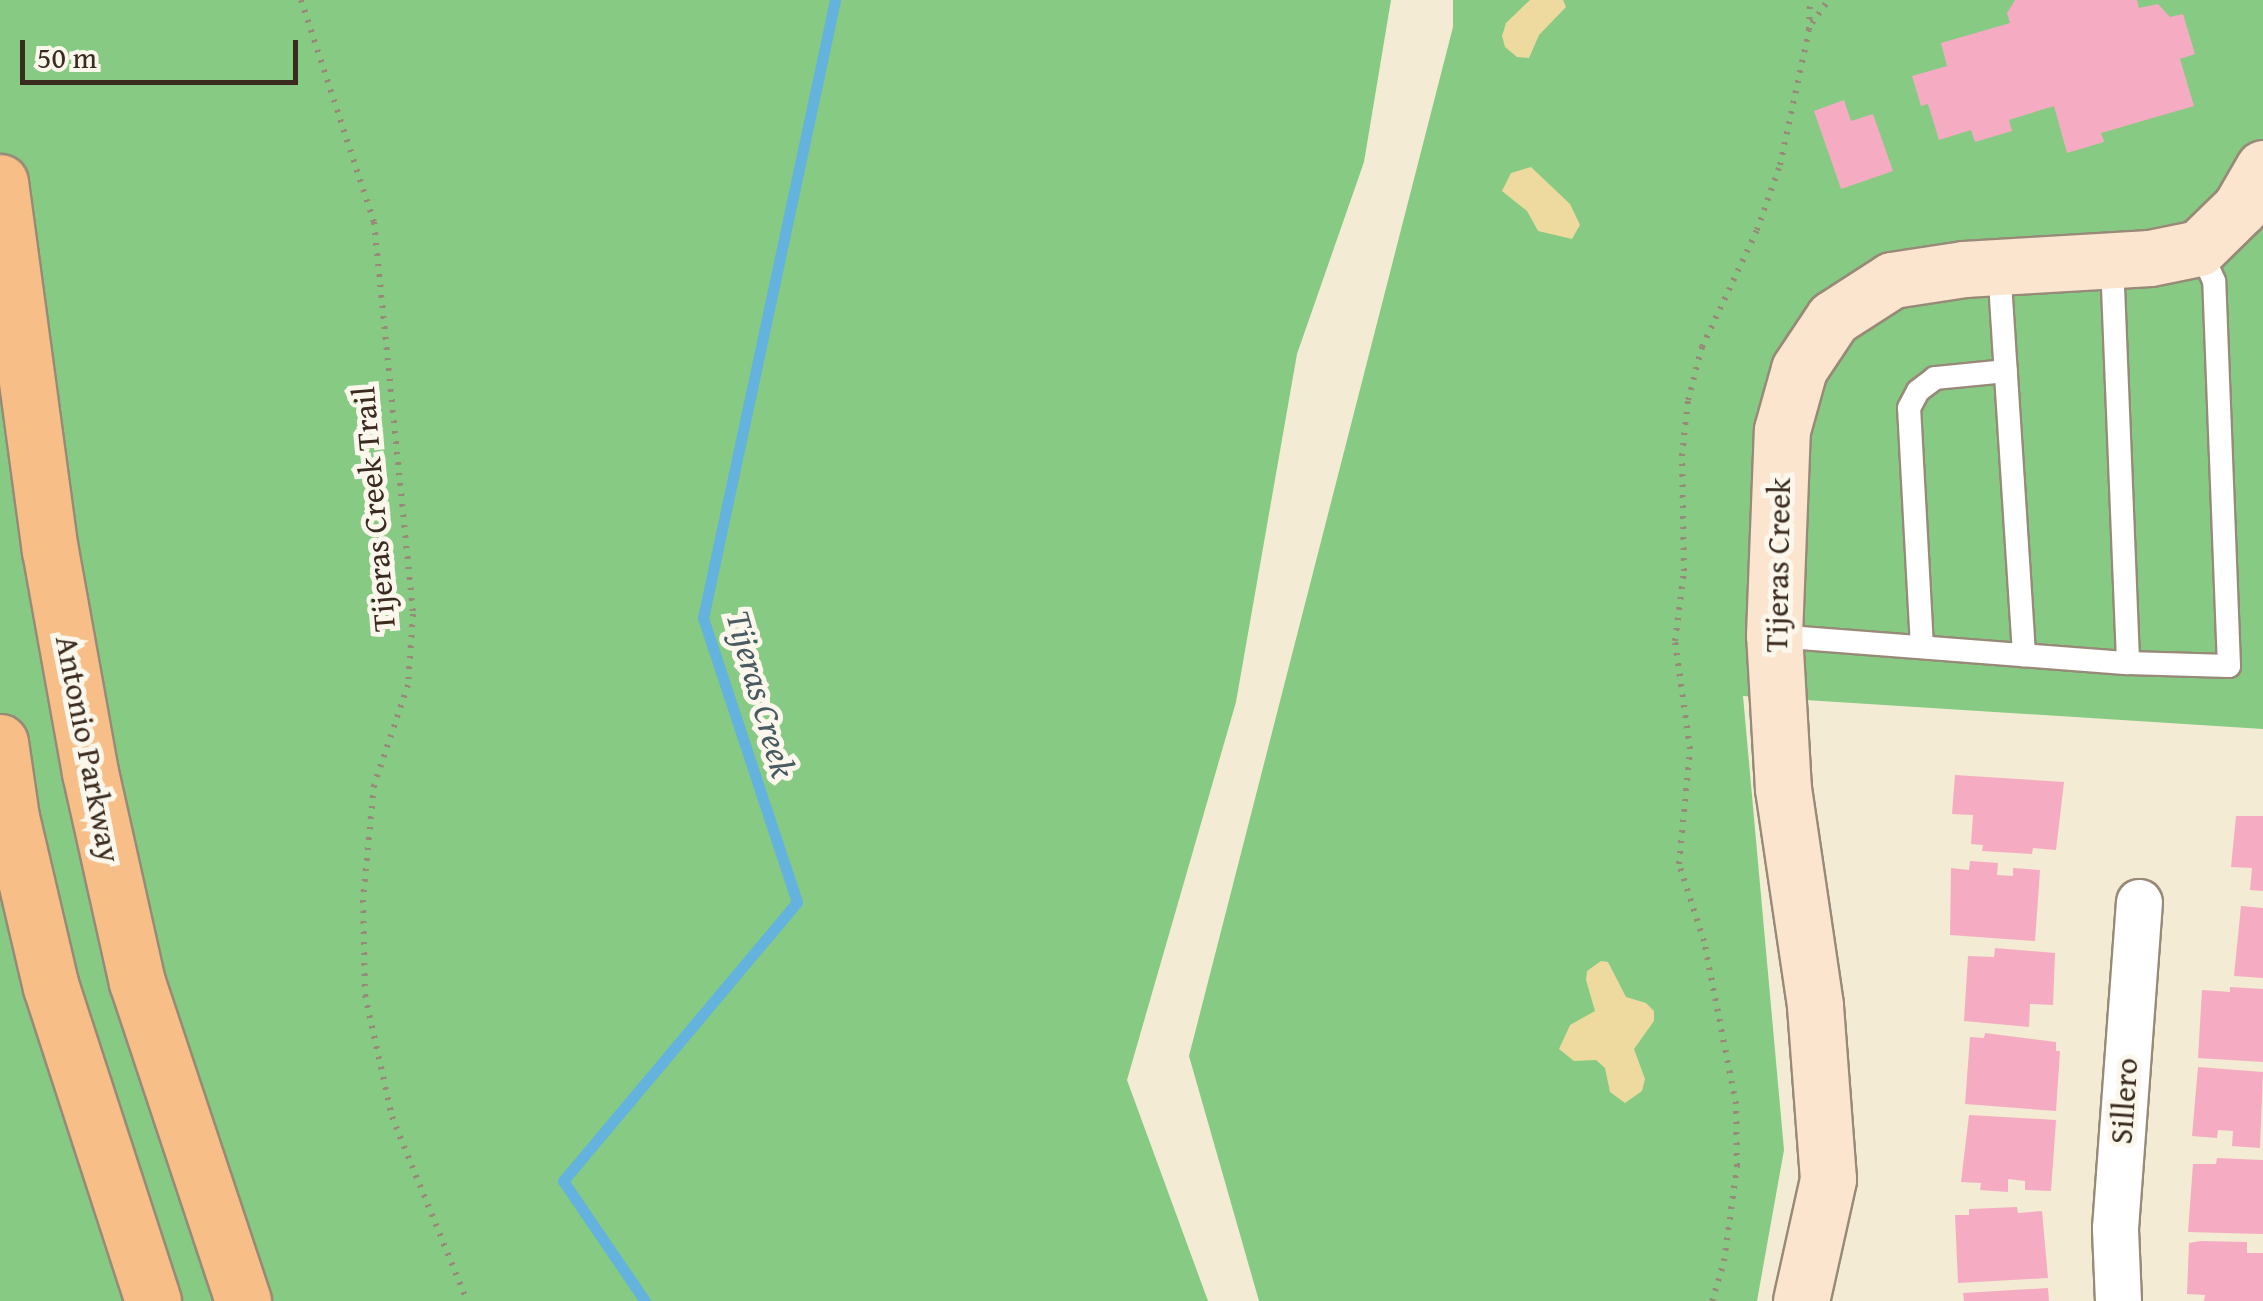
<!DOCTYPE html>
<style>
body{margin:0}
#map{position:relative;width:2263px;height:1301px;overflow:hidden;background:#f3ebd3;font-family:"Gentium Book Plus",serif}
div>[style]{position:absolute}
.green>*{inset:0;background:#86ca83}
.sand>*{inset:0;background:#eeda9e}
.stream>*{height:11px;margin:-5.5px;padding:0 5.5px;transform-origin:5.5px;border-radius:5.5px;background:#64b2de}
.building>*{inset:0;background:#f5acc2}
.path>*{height:6px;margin-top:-3px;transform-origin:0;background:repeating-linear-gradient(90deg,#978a78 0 2.5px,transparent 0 10.5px)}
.roads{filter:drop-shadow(2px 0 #978a78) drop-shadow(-2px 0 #978a78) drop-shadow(0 2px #978a78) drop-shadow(0 -2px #978a78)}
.lane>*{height:22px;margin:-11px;padding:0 11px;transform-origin:11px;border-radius:11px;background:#fff}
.street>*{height:45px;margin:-22.5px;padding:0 22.5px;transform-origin:22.5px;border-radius:22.5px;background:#fff}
.secondary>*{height:55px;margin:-27.5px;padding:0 27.5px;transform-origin:27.5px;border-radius:27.5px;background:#fce5cf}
.primary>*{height:55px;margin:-27.5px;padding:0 27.5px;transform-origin:27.5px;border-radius:27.5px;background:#f7be87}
span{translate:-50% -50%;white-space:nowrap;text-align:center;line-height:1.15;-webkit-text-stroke:10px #fbf7ec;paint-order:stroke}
.street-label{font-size:32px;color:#3b2a1e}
.water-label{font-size:35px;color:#495a61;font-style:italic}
.scale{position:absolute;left:20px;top:40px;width:278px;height:45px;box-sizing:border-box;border:5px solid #3b2a1e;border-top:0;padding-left:12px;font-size:30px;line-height:35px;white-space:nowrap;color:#3b2a1e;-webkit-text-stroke:8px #fbf7ec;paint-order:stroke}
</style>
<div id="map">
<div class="green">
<div style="clip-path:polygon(0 0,1391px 0,1364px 162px,1297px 354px,1236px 702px,1127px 1080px,1208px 1301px,0 1301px)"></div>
<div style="clip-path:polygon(1453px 0,2263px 0,2263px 729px,1743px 696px,1784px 1150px,1757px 1301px,1259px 1301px,1189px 1056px,1453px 27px)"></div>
</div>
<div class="sand">
<div style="clip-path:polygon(1530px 0,1563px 0,1566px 7px,1539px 35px,1529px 58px,1517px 57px,1505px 47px,1502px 36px,1506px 23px)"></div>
<div style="clip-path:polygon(1531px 167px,1570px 204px,1580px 225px,1572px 239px,1538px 231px,1527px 211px,1502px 191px,1511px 173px)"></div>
<div style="clip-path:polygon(1601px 961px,1608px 962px,1626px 997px,1646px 1003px,1654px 1011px,1654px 1021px,1634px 1049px,1645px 1079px,1642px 1091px,1625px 1103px,1610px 1092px,1605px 1068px,1596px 1060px,1574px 1061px,1559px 1049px,1570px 1025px,1595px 1011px,1586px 980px,1587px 971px)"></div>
</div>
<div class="stream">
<div style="left:645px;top:1301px;width:145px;rotate:-124.3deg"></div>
<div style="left:563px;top:1181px;width:364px;rotate:-50deg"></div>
<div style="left:797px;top:902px;width:299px;rotate:-108.3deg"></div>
<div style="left:703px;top:618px;width:632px;rotate:-77.94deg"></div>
</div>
<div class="building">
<div style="clip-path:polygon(2015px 0,2137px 0,2139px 8px,2158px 4px,2170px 17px,2183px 14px,2195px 54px,2180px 59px,2194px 106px,2101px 133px,2104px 142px,2067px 153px,2054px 106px,2009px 120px,2012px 131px,1975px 142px,1971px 130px,1939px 140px,1928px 104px,1921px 106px,1912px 76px,1947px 66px,1941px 43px,2010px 23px,2007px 13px)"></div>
<div style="clip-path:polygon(1844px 100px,1851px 121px,1873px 114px,1893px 171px,1841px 189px,1814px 111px)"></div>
<div style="clip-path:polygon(1955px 775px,2064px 782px,2056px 850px,2033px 848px,2032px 854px,1982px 851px,1983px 845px,1971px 844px,1973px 815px,1952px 814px)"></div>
<div style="clip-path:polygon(2236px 816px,2263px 816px,2263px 891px,2250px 890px,2252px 868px,2231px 867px)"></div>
<div style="clip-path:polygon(1970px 861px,1998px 863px,1997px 875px,2013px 876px,2013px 868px,2040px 870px,2035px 941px,1950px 935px,1951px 868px,1969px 870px)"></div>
<div style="clip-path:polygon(2241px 906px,2263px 908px,2263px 978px,2234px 976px)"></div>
<div style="clip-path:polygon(1995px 948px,2055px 953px,2053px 1005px,2030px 1004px,2029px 1027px,1964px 1021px,1968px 956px,1994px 957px)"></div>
<div style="clip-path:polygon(2230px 987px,2263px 989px,2263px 1062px,2198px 1058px,2202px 990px,2230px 992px)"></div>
<div style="clip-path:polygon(1985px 1033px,2056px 1042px,2056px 1051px,2060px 1051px,2056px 1111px,1965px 1104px,1970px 1037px,1984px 1038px)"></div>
<div style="clip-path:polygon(2198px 1067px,2263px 1072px,2260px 1148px,2232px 1146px,2233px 1131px,2218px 1130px,2217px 1138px,2192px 1136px)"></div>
<div style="clip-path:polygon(1969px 1115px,2056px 1120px,2051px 1191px,2025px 1190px,2025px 1181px,2008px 1179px,2008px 1192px,1980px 1190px,1981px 1183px,1961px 1182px)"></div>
<div style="clip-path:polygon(2217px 1158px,2263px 1160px,2263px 1234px,2188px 1232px,2193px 1164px,2216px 1164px)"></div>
<div style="clip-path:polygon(2017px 1207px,2018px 1213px,2042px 1211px,2048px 1278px,1958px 1283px,1955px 1215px,1969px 1215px,1969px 1209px)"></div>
<div style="clip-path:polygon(2201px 1241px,2247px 1242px,2247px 1253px,2263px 1253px,2263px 1301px,2204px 1301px,2205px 1295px,2187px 1294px,2189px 1243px)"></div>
<div style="clip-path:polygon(2048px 1288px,2049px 1301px,1964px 1301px,1963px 1293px)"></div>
</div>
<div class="path">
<div style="left:301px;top:0;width:234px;rotate:71.8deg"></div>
<div style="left:374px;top:222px;width:394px;rotate:84.3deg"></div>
<div style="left:413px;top:614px;width:71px;rotate:94deg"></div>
<div style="left:408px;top:685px;width:106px;rotate:108.8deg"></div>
<div style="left:374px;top:785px;width:116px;rotate:95.5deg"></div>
<div style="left:363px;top:900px;width:95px;rotate:88.8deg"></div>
<div style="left:365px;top:995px;width:125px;rotate:77.5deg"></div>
<div style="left:392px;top:1117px;width:199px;rotate:67.8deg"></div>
<div style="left:1812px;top:23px;width:29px;rotate:-54deg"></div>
<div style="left:1712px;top:1301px;width:42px;rotate:-73.3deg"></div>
<div style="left:1724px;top:1261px;width:96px;rotate:-82.2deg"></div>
<div style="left:1737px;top:1166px;width:62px;rotate:-90.9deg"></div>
<div style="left:1736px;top:1104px;width:166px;rotate:-101.1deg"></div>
<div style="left:1704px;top:941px;width:81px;rotate:-108deg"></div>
<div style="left:1679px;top:864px;width:116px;rotate:-84.5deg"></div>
<div style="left:1690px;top:749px;width:109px;rotate:-97.9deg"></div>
<div style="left:1675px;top:641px;width:71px;rotate:-82.7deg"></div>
<div style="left:1684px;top:571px;width:115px;rotate:-91deg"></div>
<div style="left:1682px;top:456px;width:56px;rotate:-83.9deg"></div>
<div style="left:1688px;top:400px;width:55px;rotate:-75.2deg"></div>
<div style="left:1702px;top:347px;width:129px;rotate:-64.8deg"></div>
<div style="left:1757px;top:230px;width:69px;rotate:-70.5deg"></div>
<div style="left:1780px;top:165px;width:138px;rotate:-77.9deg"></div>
<div style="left:1809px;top:30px;width:30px;rotate:-88deg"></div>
</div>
<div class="roads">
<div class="lane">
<div style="left:2112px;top:262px;width:401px;rotate:87.7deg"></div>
<div style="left:1999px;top:267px;width:389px;rotate:86.3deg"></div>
<div style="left:1775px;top:636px;width:354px;rotate:4.4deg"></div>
<div style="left:2128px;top:663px;width:101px;rotate:1.7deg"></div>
<div style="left:2229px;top:666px;width:385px;rotate:-92.2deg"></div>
<div style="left:2214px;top:281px;width:36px;rotate:-114deg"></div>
<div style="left:1922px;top:647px;width:239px;rotate:-93.1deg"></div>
<div style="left:1909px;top:408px;width:19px;rotate:-62deg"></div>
<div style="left:1918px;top:391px;width:21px;rotate:-37deg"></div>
<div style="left:1935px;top:378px;width:71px;rotate:-5.6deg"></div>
</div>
<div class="street">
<div style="left:2118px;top:1301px;width:73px;rotate:-92.4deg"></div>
<div style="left:2115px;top:1228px;width:327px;rotate:-85.8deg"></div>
</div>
<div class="secondary">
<div style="left:1801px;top:1301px;width:125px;rotate:-77.5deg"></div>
<div style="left:1828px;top:1179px;width:174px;rotate:-94.3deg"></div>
<div style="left:1815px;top:1005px;width:218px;rotate:-98.4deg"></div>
<div style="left:1783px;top:789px;width:154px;rotate:-93.3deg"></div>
<div style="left:1774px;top:635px;width:205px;rotate:-87.8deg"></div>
<div style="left:1782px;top:430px;width:63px;rotate:-74.4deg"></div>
<div style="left:1799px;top:369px;width:61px;rotate:-56.3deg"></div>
<div style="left:1833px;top:318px;width:70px;rotate:-32.8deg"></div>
<div style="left:1892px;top:280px;width:73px;rotate:-8.7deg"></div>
<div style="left:1964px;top:269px;width:186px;rotate:-3.4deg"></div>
<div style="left:2150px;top:258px;width:50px;rotate:-11.5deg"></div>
<div style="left:2199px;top:248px;width:57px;rotate:-44.3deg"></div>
<div style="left:2240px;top:208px;width:46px;rotate:-60.1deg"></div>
</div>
<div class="primary">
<div style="left:0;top:182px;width:371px;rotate:82.3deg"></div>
<div style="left:50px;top:550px;width:226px;rotate:79.8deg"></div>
<div style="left:90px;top:772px;width:215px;rotate:77.4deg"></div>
<div style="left:137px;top:982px;width:336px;rotate:71.6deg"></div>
<div style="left:0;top:742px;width:76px;rotate:81.7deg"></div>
<div style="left:11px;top:817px;width:175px;rotate:76.8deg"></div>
<div style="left:51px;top:987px;width:330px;rotate:72deg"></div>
</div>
</div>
<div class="street-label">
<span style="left:374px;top:509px;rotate:-95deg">Tijeras Creek Trail</span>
<span style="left:1778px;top:565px;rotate:-89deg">Tijeras Creek</span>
<span style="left:88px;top:749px;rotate:79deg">Antonio Parkway</span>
<span style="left:2124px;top:1101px;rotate:-86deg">Sillero</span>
</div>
<div class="water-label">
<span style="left:761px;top:694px;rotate:74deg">Tijeras Creek</span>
</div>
<div class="scale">50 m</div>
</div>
